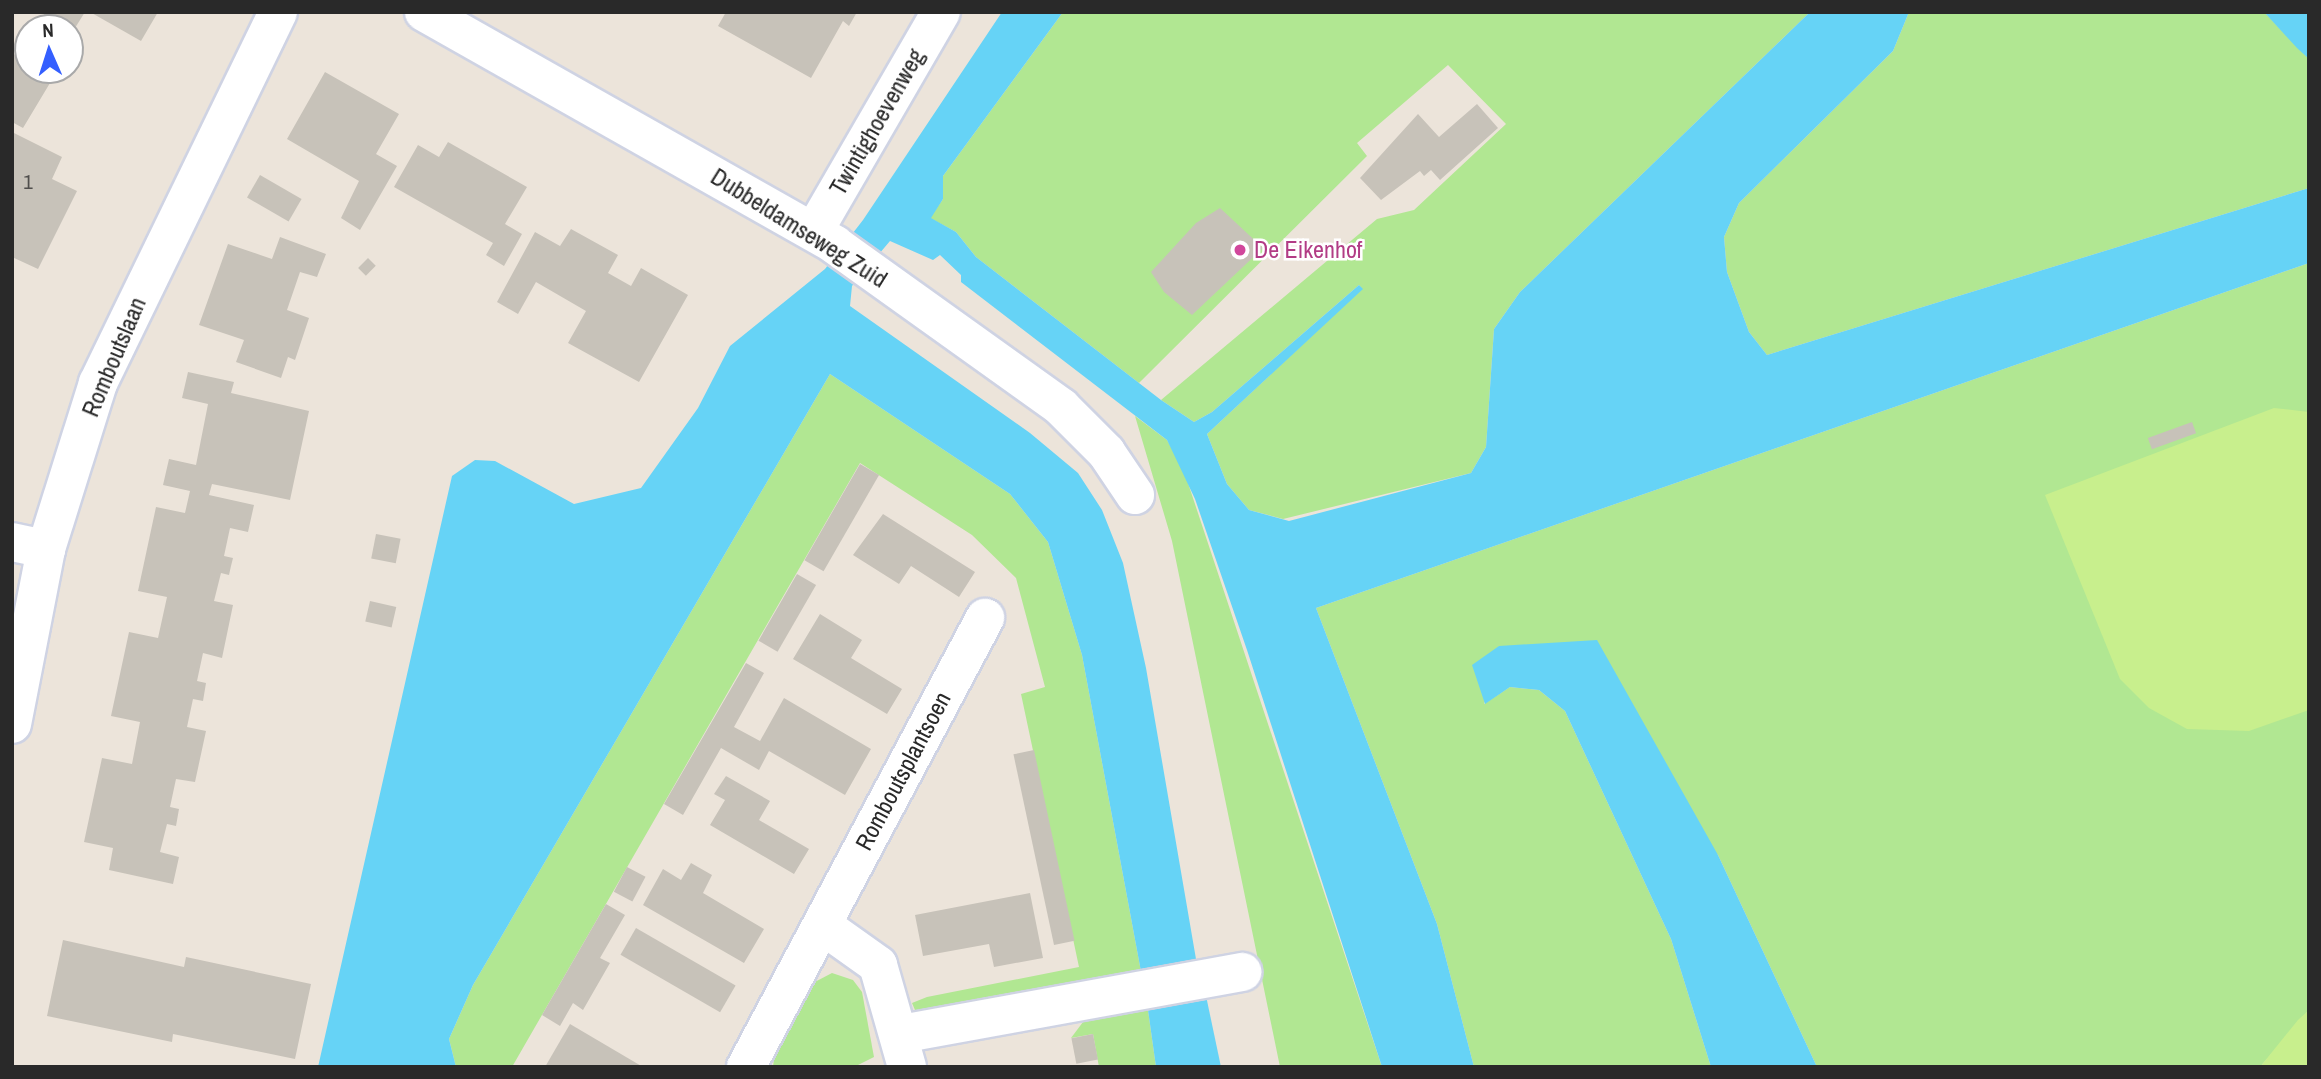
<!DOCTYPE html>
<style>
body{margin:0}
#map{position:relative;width:2321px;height:1079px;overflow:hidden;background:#ece4da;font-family:"Archivo Narrow",sans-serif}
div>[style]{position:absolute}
.green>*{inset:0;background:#b1e792}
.pitch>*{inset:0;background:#c8ef8d}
.water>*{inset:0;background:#66d3f6}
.building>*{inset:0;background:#c7c2b9;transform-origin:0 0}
.roads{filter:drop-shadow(2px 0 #cfd3e3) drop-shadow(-2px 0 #cfd3e3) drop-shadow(0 2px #cfd3e3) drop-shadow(0 -2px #cfd3e3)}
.street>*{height:38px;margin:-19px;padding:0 19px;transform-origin:19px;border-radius:19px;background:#fff}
.dots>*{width:19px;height:19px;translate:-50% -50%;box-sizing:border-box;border:4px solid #fff;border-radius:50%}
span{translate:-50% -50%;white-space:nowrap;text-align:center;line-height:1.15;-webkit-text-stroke:5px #fff;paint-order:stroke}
.number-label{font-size:21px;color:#504f4d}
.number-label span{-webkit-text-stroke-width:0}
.street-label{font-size:24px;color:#292929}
.hotel-label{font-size:24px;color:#b23c85}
.left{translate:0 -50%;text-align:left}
.frame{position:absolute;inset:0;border:14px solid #292929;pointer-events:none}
.north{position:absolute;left:14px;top:14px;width:70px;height:70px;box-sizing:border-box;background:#fff;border:2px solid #a9a9a9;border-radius:50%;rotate:357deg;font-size:19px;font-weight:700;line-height:28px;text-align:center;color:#292929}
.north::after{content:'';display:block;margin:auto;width:24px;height:32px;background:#345fff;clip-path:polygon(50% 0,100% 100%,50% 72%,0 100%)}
</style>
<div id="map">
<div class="green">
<div style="clip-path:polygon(1063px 12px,1810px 12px,1520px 292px,1494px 329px,1486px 447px,1471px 473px,1283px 519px,1249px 510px,1227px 484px,1207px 434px,1362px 289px,1359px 285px,1212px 412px,1194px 422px,1161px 400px,1377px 219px,1414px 210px,1506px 124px,1448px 65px,1357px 143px,1367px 156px,1139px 383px,976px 257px,956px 232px,930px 218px,943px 199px,943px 176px)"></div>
<div style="clip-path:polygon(1909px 12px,2264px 12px,2309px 59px,2309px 188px,1767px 355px,1749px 332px,1727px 272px,1724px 237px,1739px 203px,1893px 51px)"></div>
<div style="clip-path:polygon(2309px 263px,2309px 1010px,2260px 1067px,1817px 1067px,1718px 855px,1499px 646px,1484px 704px,1510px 687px,1539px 690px,1565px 711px,1671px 939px,1711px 1067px,1474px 1067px,1437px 924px,1316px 608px)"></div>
<div style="clip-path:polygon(830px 374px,1010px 494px,1048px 542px,1082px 655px,1142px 977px,921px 1015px,915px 1010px,912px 1003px,927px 997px,1079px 967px,1021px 694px,1045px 687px,1016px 578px,972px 535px,860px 463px,512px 1067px,456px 1067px,449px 1039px,473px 985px)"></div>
<div style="clip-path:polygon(1135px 416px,1167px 440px,1184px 471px,1382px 1067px,1280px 1067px,1172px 541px)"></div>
<div style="clip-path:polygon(832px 973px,853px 980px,862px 992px,874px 1057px,854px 1067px,773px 1067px,775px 1051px,811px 984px)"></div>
<div style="clip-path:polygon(1147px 1003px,1156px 1067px,1099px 1067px,1093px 1034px,1071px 1038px,1089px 1014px)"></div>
</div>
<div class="pitch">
<div style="clip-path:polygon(2274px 408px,2309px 412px,2309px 710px,2249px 731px,2187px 729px,2149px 708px,2120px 679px,2045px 495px)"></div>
<div style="clip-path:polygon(2309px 1010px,2309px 1067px,2260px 1067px,2298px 1020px)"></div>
</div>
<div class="water">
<div style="clip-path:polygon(1002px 12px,1063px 12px,943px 176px,943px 199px,931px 218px,956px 232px,976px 257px,1161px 400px,1194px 422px,1212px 412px,1359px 285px,1363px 289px,1207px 434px,1227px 484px,1249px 510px,1289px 521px,1471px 473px,1486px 447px,1494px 329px,1520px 292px,1810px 12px,1909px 12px,1893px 51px,1739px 203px,1724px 237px,1727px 272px,1749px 332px,1767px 355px,2309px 188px,2309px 263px,1316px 608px,1437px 924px,1474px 1067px,1382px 1067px,1247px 650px,1195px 499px,1167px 440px,961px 282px,961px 275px,940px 255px,933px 260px,890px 241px,852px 286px,850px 306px,1030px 433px,1078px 473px,1102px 510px,1123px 563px,1146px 668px,1196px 959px,1142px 977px,1082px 655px,1048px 542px,1010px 494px,830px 374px,473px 985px,449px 1039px,456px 1067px,318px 1067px,452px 476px,475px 460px,495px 461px,574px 504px,641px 488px,698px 408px,730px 346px,825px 269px,863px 220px)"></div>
<div style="clip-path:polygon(2264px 12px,2309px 12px,2309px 59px,2297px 48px)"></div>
<div style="clip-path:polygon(1597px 640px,1718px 855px,1817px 1067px,1711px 1067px,1671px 939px,1565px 711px,1539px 690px,1510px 687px,1485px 704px,1472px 665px,1499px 646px)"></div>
<div style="clip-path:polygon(1205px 991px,1221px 1067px,1156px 1067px,1147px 1003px)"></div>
</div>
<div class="building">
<div style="clip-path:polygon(46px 12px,85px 12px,70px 36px,70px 28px,32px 28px)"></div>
<div style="clip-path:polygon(90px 12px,158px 12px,141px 41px)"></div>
<div style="clip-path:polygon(726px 12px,857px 12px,849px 26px,843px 21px,811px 78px,718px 26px)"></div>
<div style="clip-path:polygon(12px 53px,28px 63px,28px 70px,53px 78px,23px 128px,12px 122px)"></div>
<div style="clip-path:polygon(325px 72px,399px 114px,376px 154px,397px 166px,360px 230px,341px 218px,359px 181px,287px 139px)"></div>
<div style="clip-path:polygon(1477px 104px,1498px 128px,1440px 180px,1431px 170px,1424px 176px,1420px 171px,1381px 200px,1360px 178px,1418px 114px,1439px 137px)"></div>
<div style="clip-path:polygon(12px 132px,62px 157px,52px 179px,77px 191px,38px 269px,12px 257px)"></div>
<div style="clip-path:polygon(448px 142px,527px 187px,505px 224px,522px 234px,504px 266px,486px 255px,493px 243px,394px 187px,418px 145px,439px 157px)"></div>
<div style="left:260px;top:175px;width:48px;height:26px;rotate:30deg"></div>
<div style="clip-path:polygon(1220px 208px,1263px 248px,1192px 315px,1164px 292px,1151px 272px,1196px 223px)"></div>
<div style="clip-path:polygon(571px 229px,618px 255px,608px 273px,631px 286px,641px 268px,688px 295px,639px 382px,568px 343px,586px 311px,536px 282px,518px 314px,497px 302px,535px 232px,560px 246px)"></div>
<div style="clip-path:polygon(280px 237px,326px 254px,317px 277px,300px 272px,287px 310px,309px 318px,295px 360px,288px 357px,281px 378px,236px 362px,244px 340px,199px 325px,228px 244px,272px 259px)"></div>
<div style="left:368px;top:258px;width:11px;height:14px;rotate:45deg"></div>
<div style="clip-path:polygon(188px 372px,234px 382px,231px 393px,309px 411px,290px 500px,212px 484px,209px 495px,254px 505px,248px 532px,230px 528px,224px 556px,233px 558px,231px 566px,229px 575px,221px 573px,214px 601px,233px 605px,222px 658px,203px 653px,197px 681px,206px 683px,203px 701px,193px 699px,187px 727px,206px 731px,195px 782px,176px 779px,170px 807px,179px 809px,176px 826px,167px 824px,160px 852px,179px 857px,173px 884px,109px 870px,113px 848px,84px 842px,102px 758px,132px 764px,140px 722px,111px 716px,129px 632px,158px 638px,167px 597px,138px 591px,156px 507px,185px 513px,190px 491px,163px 485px,169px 459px,196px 465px,208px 404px,182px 398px)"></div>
<div style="left:2192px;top:422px;width:12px;height:47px;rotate:70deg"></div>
<div style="left:860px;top:464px;width:22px;height:111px;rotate:30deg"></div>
<div style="clip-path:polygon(883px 514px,975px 572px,959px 597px,911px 566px,899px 584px,853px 555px)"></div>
<div style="left:376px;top:534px;width:25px;height:25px;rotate:11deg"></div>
<div style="left:797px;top:574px;width:22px;height:77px;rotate:30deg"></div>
<div style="left:370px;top:601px;width:27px;height:21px;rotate:13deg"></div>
<div style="clip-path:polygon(820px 614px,862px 640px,851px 658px,902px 689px,887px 714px,793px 659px)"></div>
<div style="clip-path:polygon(746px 663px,764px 673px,734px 727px,760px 741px,784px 698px,871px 749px,845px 795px,769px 751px,759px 770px,721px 748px,683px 815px,664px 804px)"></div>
<div style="left:1034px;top:750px;width:195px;height:21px;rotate:78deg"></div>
<div style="clip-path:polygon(726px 776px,770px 801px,759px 820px,809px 849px,794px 874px,710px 825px,725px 800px,714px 794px)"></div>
<div style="clip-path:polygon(691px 863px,712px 875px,703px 893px,764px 929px,744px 963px,643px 905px,663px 869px,681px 880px)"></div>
<div style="left:627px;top:867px;width:21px;height:28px;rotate:28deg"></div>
<div style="clip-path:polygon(1030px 893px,1043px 958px,994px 967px,989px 944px,923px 956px,915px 915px)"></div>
<div style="clip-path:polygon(606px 904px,625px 915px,600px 958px,610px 963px,583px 1010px,573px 1003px,560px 1026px,542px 1015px)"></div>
<div style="left:636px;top:928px;width:115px;height:31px;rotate:30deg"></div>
<div style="clip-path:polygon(63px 940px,184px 967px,186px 957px,311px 984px,295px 1059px,173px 1034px,172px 1042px,47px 1016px)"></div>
<div style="clip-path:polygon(570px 1024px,643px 1067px,545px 1067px)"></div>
<div style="left:1093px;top:1034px;width:26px;height:22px;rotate:79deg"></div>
</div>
<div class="roads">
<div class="street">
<div style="left:424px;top:12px;width:472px;rotate:29.5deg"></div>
<div style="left:835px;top:245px;width:278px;rotate:35.6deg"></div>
<div style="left:1061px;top:407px;width:64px;rotate:45deg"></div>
<div style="left:1106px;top:452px;width:52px;rotate:56deg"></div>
<div style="left:814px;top:231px;width:253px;rotate:-59.9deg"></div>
<div style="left:12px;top:542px;width:35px;rotate:12deg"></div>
<div style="left:12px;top:724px;width:178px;rotate:-79deg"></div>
<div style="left:46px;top:549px;width:174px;rotate:-72.6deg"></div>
<div style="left:98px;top:383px;width:412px;rotate:-64.1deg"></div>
<div style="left:822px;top:925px;width:69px;rotate:35.5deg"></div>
<div style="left:878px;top:965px;width:106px;rotate:74.1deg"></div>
<div style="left:901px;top:1034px;width:347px;rotate:-10.3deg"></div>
<div style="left:746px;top:1067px;width:509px;rotate:-61.97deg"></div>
</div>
</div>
<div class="dots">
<div style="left:1240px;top:250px;background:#d1479c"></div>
</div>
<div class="number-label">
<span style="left:28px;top:182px">1</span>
</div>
<div class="street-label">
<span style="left:877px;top:122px;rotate:-60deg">Twintighoevenweg</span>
<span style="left:799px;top:228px;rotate:32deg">Dubbeldamseweg Zuid</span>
<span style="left:114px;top:357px;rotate:-67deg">Romboutslaan</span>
<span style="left:903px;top:771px;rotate:-62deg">Romboutsplantsoen</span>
</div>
<div class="hotel-label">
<span class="left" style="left:1254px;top:250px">De Eikenhof</span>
</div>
<div class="frame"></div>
<div class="north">N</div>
</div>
